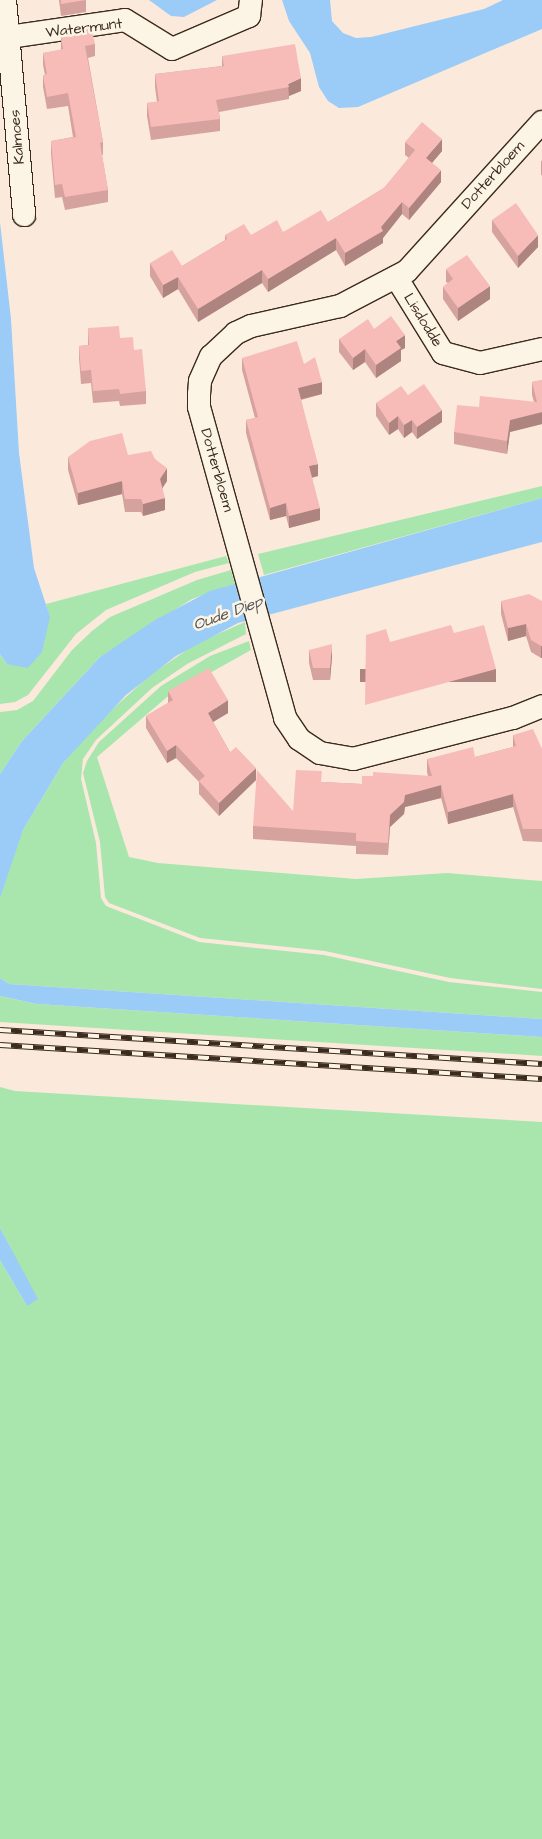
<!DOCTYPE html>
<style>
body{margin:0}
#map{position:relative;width:542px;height:1839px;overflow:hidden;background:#fbeadc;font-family:"Architects Daughter",sans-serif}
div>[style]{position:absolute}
.green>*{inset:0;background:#a9e6ad}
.water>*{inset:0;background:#9accf7}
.roads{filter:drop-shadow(1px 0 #3b2a1e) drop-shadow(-1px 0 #3b2a1e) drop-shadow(0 1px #3b2a1e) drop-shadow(0 -1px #3b2a1e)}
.street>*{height:22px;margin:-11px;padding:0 11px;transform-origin:11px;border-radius:11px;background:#fcf5e5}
.rail>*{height:5.5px;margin-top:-2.75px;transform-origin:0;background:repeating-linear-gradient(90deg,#fcf5e5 0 11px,#3b2a1e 0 22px);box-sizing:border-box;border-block:1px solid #3b2a1e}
.wall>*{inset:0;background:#d5a29e}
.shaded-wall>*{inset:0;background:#ae8481;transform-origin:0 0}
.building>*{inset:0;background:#f8bcb8}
span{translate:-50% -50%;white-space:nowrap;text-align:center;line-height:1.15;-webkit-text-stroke:5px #fcf5e5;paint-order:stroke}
.street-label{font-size:15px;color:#3b2a1e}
.water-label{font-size:16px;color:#535254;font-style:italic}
</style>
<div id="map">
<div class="green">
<div style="clip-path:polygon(542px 486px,542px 498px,264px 575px,258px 554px)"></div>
<div style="clip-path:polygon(226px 556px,229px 563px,195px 572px,106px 610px,76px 634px,28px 695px,15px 702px,0 704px,0 654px,7px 664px,49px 617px,46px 604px)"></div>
<div style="clip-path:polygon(231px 570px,235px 584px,192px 599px,100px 657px,22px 741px,0 774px,0 712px,17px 710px,33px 701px,72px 650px,92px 631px,110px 617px,197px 580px)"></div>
<div style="clip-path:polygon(245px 622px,246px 634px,187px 664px,152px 688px,96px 740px,83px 759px,81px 779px,96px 843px,101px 898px,106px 906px,199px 942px,324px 955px,449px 982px,542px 992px,542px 1019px,9px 984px,0 978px,0 898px,9px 863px,23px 830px,63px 763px,94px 726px,149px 676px,197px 643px)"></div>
<div style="clip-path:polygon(249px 641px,251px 650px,167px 697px,97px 757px,129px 857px,158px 863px,356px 879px,447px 873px,542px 881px,542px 989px,450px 978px,325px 951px,200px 938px,109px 903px,105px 897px,100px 842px,83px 773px,87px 761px,99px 742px,161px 686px,210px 656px)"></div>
<div style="clip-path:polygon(0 996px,37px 1004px,542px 1037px,542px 1056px,0 1022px)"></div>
<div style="clip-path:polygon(0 1087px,15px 1091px,542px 1122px,542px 1839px,0 1839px,0 1260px,27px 1306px,11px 1249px,0 1228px)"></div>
</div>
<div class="water">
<div style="clip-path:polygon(149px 0,217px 0,184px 17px,171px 16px)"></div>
<div style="clip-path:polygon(282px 0,330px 0,332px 21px,343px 33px,356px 38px,371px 37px,484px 9px,503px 0,542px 0,542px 29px,358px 107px,339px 108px,328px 101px,319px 87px,310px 53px,289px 21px)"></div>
<div style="clip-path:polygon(0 222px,11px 319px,19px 453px,34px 568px,50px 617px,42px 652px,28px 668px,7px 664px,0 654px)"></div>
<div style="clip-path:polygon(542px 498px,542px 542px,238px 623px,176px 656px,126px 695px,63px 763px,23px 830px,0 898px,0 774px,22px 741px,100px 657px,155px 620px,210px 591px)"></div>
<div style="clip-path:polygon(0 978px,9px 984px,542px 1019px,542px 1037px,37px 1004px,0 996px)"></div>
<div style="clip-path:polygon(0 1228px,38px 1299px,27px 1306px,0 1260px)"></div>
</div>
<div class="roads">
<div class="street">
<div style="left:5px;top:0;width:216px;rotate:84.9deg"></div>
<div style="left:9px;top:37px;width:117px;rotate:-8.3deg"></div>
<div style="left:125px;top:20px;width:55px;rotate:31.7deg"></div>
<div style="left:172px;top:49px;width:84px;rotate:-23.2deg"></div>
<div style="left:249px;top:16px;width:16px;rotate:-83deg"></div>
<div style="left:542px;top:122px;width:201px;rotate:132.2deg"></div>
<div style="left:407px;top:271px;width:76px;rotate:152.4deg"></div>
<div style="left:340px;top:306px;width:91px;rotate:167.3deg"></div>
<div style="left:251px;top:326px;width:17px;rotate:155deg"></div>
<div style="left:236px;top:333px;width:34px;rotate:137deg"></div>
<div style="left:211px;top:356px;width:27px;rotate:114deg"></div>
<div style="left:200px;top:381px;width:13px;rotate:94deg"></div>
<div style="left:199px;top:394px;width:13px;rotate:90deg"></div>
<div style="left:199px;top:407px;width:323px;rotate:74.5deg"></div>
<div style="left:285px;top:718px;width:25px;rotate:56deg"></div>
<div style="left:299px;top:739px;width:25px;rotate:34deg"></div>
<div style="left:320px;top:753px;width:34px;rotate:10deg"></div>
<div style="left:353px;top:759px;width:165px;rotate:-14.4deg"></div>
<div style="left:513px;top:718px;width:31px;rotate:-22deg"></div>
<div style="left:396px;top:277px;width:89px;rotate:58.3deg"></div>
<div style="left:443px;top:353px;width:38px;rotate:15deg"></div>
<div style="left:480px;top:363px;width:64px;rotate:-12.7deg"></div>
</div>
</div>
<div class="rail">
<div style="left:0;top:1030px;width:543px;rotate:3.59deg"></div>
<div style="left:0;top:1045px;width:543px;rotate:3.59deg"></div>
</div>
<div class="wall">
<div style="clip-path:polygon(59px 0,86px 0,86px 12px,61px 16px)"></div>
<div style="clip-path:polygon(66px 29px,95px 44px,95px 56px,88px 58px,103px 142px,103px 155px,102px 155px,108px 190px,108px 202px,65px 210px,62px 197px,55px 198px,51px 154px,51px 141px,73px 137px,68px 106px,47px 109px,43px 87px,43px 75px,45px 75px,43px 65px,43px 53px,61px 50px,61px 36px,66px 36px)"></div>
<div style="clip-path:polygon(222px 56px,301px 91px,289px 96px,289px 99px,219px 112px,220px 119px,220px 131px,151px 140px,147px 116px,147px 103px,157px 102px,155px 87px,155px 74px,222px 66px)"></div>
<div style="clip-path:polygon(405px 142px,442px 151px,432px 163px,441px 182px,409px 220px,402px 214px,383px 238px,383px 243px,345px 266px,336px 250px,268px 292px,262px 283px,198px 322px,178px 289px,163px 298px,150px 276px,150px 263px,182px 266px,225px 240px,225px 235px,251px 235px,283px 232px,328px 222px,384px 188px,409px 158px,405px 155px)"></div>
<div style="clip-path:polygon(542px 160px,542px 176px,541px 174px,541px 162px)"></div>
<div style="clip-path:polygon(492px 220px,538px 247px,518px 268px,492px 232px)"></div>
<div style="clip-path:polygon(446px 269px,490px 299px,458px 321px,443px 299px,443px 287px,448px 283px,446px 282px)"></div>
<div style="clip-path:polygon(88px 328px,120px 338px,134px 350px,146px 391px,146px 404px,120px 406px,119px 401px,93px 403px,91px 383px,81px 384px,79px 358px,79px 346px,88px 345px)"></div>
<div style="clip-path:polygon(374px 329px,405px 348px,401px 350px,401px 361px,376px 378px,365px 362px,353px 370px,339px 352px,339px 339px)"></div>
<div style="clip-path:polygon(242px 358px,304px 364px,322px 394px,301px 400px,318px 476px,312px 478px,320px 520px,289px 528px,286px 516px,270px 520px,246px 433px,246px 420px,255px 418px,242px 370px)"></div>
<div style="clip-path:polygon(542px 380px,542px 424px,510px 432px,507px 454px,454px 444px,454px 432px,479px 407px,534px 402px,532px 395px,532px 382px)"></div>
<div style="clip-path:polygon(408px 395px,442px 422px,417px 439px,412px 432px,404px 438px,398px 429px,389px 435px,376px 416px,376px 403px)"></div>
<div style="clip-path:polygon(128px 455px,155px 459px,167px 481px,162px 488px,165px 510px,143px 516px,141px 512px,125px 512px,122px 494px,78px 505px,68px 470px,68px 457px)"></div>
<div style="clip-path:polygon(501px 601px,542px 601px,541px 658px,531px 652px,526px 636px,508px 641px,501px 614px)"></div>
<div style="clip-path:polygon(309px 650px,332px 657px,330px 680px,313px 680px,309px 663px)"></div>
<div style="clip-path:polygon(168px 691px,228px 713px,213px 722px,230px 752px,256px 780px,219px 816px,199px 794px,199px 782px,176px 758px,167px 763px,146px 728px,146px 716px,168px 703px)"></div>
<div style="clip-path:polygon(513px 735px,542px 749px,542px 842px,523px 841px,513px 807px,448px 824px,441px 798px,405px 807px,404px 814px,390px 827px,388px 855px,356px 854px,356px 846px,253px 839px,253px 826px,293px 811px,322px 782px,362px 784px,373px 776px,428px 776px,427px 772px,427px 759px,475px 757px,513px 747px)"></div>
</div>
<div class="shaded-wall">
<div style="clip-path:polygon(301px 78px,301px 91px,289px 96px,288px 84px)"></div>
<div style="clip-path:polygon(442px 139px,442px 151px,426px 170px,426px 158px)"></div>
<div style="clip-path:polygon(441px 170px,441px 182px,409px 220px,409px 208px)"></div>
<div style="clip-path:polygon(402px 202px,402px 214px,383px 238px,383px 243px,345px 266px,345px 253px,381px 227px)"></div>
<div style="clip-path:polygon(538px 235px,538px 247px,518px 268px,518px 256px)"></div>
<div style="clip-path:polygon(336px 238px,336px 250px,268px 292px,268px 279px)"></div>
<div style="clip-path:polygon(262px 270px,262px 283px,198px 322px,198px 309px)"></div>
<div style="clip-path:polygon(178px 277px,178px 289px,163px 298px,163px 285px)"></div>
<div style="clip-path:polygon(490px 286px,490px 299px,458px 321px,458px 308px)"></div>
<div style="clip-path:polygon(405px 335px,405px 348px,401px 350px,401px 361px,376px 378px,376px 365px,396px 341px)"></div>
<div style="clip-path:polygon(365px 349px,365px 362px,353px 370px,353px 358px)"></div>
<div style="clip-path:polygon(322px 382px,322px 394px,298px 400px,298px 388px)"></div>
<div style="clip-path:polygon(442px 410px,442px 422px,417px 439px,417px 427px)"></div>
<div style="clip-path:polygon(542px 412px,542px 424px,510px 432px,507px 454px,507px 441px,510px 420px)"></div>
<div style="clip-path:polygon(398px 416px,398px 429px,389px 435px,389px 423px)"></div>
<div style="clip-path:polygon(412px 420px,412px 432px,404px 438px,404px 425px)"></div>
<div style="clip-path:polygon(318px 464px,318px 476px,309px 478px,309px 466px)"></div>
<div style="clip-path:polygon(167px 468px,167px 481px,160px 492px,160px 479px)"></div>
<div style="clip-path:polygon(122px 481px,122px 494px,78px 505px,78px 493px)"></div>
<div style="clip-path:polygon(165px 498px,165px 510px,143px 516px,143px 504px)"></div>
<div style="clip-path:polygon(286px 503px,286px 516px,270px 520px,270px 508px)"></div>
<div style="clip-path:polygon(320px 508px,320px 520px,289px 528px,289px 516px)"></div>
<div style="clip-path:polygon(526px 624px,526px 636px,508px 641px,508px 628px)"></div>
<div style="clip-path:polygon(332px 644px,332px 657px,330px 680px,330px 668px)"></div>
<div style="left:541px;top:646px;width:1px;height:12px"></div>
<div style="left:496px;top:669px;width:13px;height:136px;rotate:90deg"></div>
<div style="clip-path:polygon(228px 700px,228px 713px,208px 725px,208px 713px)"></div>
<div style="clip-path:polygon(176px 745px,176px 758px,167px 763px,167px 751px)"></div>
<div style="clip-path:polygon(256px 768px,256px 780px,219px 816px,219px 803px)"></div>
<div style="clip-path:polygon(441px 785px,441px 798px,405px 807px,404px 814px,390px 827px,388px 855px,390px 815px,405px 795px)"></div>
<div style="clip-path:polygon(513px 794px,513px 807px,448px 824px,448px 812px)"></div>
</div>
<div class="building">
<div style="clip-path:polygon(61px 0,86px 0,61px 4px)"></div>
<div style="clip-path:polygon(91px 26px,95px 44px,85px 46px,103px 142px,100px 143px,108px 190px,65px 197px,62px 184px,55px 185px,51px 141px,76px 137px,68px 93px,47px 97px,43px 75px,47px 74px,43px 53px,63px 49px,61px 36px,67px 35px,66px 29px)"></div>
<div style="clip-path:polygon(295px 44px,301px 78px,288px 84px,289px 87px,216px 100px,220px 119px,151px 127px,147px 103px,159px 101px,155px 74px,224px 66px,222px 56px)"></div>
<div style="clip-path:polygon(422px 122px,442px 139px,426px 158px,441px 170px,409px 208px,402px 202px,381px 227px,383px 231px,345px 253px,336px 238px,268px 279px,262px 270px,198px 309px,178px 277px,163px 285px,150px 263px,172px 250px,182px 266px,227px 239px,225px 235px,244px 224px,251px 235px,277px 220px,283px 232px,321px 210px,328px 222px,384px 188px,415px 150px,405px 142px)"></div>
<div style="clip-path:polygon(516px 203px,538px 235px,518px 256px,492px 220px)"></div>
<div style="clip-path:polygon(467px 255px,490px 286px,458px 308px,443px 287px,453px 279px,446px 269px)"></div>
<div style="clip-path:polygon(391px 316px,405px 335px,396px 341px,401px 348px,376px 365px,365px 349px,353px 358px,339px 339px,368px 319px,374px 329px)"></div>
<div style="clip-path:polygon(119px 326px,120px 338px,133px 337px,134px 350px,142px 349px,146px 391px,120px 394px,119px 389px,93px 391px,91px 370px,81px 371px,79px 346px,89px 345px,88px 328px)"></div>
<div style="clip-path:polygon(297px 341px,304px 364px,315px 357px,322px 382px,298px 388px,318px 464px,309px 466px,320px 508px,289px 516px,286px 503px,270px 508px,246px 420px,258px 417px,242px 358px)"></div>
<div style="clip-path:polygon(542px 380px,542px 412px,510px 420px,507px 441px,454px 432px,457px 405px,479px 407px,480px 396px,537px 402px,532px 382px)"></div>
<div style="clip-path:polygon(424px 384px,442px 410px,417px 427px,412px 420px,404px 425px,398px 416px,389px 423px,376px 403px,401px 386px,408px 395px)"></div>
<div style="clip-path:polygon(122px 433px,128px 455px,151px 451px,155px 459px,167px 468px,160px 479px,165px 498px,143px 504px,141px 499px,125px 499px,122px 481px,78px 493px,68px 457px,90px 441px)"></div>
<div style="clip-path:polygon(529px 594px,542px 601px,542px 646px,541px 646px,531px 640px,526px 624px,508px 628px,501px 601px)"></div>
<div style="clip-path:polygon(451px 625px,454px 633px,484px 625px,496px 669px,365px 705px,366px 635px,386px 629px,390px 642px)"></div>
<div style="clip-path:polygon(332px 644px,330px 668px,313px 668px,309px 650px)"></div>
<div style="clip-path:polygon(209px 668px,228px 700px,208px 713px,230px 752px,236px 747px,256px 768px,219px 803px,199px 781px,205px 776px,176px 745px,167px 751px,146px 716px,173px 700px,168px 691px)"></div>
<div style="clip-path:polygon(533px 729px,542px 749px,542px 829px,523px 829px,513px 794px,448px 812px,441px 785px,405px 795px,404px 802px,390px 815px,388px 843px,356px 841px,356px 833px,253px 826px,257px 770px,293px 811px,296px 770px,322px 771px,321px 782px,362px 784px,362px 776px,373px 776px,373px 772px,432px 776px,427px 759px,473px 747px,475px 757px,516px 746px,513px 735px)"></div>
</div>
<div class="street-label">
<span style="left:84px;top:28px;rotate:-7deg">Watermunt</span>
<span style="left:17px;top:137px;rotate:-95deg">Kalmoes</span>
<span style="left:493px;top:175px;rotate:-48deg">Dotterbloem</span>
<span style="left:423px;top:320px;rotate:58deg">Lisdodde</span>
<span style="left:217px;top:470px;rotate:74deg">Dotterbloem</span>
</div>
<div class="water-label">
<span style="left:228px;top:613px;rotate:-20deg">Oude Diep</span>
</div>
</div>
